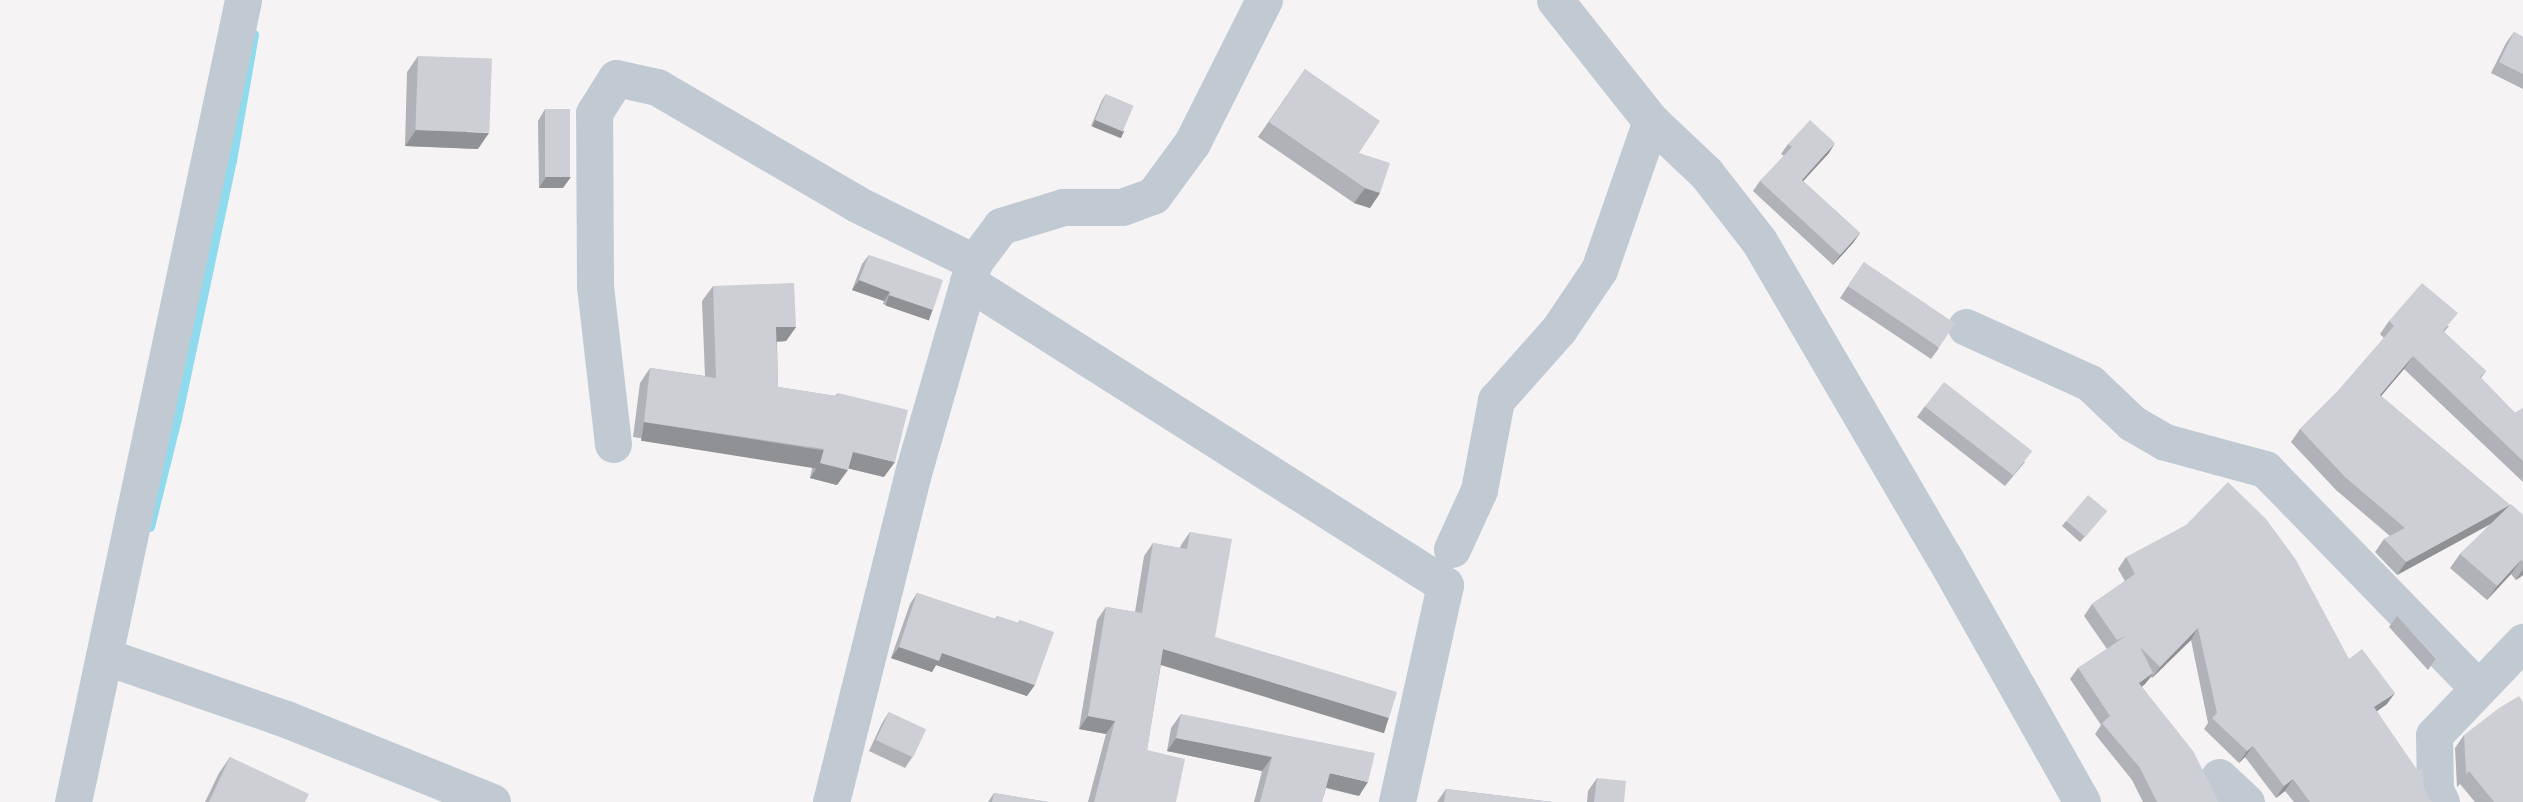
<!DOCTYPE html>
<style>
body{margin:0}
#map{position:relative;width:2523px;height:802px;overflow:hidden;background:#f5f3f3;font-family:"Noto Sans",sans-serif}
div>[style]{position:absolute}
.stream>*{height:10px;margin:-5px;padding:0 5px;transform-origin:5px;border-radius:5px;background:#90daee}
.minor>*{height:37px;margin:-18.5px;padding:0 18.5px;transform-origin:18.5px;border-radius:18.5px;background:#c1cad2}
.wall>*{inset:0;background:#b0b2b7}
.shaded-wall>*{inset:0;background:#909195;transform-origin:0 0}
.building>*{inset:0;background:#cdcfd5;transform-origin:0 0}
span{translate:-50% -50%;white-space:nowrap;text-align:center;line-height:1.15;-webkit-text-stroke:6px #fff;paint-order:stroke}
</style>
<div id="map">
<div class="stream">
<div style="left:150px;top:527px;width:111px;rotate:-76deg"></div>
<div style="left:177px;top:419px;width:264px;rotate:-78deg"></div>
<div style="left:232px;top:161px;width:128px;rotate:-80.1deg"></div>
</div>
<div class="minor">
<div style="left:1555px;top:0;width:154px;rotate:51.6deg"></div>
<div style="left:1651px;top:121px;width:76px;rotate:43.4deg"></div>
<div style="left:1706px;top:173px;width:86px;rotate:52.1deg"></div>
<div style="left:1759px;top:241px;width:366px;rotate:59.7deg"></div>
<div style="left:1944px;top:557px;width:281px;rotate:60.6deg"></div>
<div style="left:968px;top:282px;width:565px;rotate:32.42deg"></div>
<div style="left:1445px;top:585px;width:222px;rotate:102.5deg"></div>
<div style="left:1966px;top:327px;width:136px;rotate:24.3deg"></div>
<div style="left:2090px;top:383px;width:58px;rotate:43.6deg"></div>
<div style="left:2132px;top:423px;width:38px;rotate:30deg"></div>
<div style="left:2165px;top:442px;width:104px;rotate:15.1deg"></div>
<div style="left:2265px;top:469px;width:305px;rotate:45.8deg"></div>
<div style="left:613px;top:444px;width:159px;rotate:-96.5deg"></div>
<div style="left:595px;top:286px;width:173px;rotate:-90.3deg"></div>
<div style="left:594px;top:113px;width:41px;rotate:-57.8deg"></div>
<div style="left:616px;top:78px;width:42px;rotate:12.4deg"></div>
<div style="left:657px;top:87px;width:232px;rotate:30.3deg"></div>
<div style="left:857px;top:204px;width:131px;rotate:26.4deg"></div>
<div style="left:1452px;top:549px;width:65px;rotate:-65.4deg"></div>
<div style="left:1479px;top:490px;width:92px;rotate:-79.3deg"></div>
<div style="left:1496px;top:400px;width:95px;rotate:-48.4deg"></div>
<div style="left:1559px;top:329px;width:71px;rotate:-55.9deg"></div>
<div style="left:1599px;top:270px;width:158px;rotate:-70.8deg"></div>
<div style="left:104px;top:656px;width:193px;rotate:19.1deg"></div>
<div style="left:286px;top:719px;width:222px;rotate:21.9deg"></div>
<div style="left:2219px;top:777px;width:37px;rotate:43deg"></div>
<div style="left:73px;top:802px;width:820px;rotate:-78.03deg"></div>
<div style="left:831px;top:802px;width:339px;rotate:-76deg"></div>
<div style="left:913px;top:473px;width:220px;rotate:-73.9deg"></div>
<div style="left:974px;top:262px;width:45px;rotate:-53.1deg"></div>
<div style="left:1001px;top:226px;width:65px;rotate:-17deg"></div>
<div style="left:1063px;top:207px;width:59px"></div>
<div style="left:1122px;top:207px;width:33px;rotate:-20deg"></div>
<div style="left:1153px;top:196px;width:66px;rotate:-53.7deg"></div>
<div style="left:1192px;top:143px;width:160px;rotate:-63.3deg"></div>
<div style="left:2441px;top:802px;width:13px;rotate:-117deg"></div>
<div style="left:2435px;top:790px;width:55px;rotate:-91deg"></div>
<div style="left:2434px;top:735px;width:129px;rotate:-46.3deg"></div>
</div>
<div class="wall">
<div style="clip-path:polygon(2514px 32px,2523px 37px,2523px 89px,2491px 73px,2506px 43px)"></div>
<div style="clip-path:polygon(418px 56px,478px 149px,405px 146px,407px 72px)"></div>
<div style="clip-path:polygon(1305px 69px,1359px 153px,1380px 193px,1370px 208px,1354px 203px,1258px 137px)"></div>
<div style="clip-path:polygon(1106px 94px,1124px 132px,1120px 138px,1091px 126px,1102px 100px)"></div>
<div style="clip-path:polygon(545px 109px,563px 188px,539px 188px,538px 121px)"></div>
<div style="clip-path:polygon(1788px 144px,1829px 153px,1803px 181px,1860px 233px,1853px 243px,1833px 265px,1753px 191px,1760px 181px,1784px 156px,1781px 154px)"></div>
<div style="clip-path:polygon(869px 255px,933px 310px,927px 319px,883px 304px,884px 301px,852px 290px,862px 264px)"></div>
<div style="clip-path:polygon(1864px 262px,1939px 348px,1931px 359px,1840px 298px)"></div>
<div style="clip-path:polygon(713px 286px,796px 327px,786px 341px,777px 342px,778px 387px,835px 396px,838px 393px,884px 477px,848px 468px,837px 485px,810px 478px,813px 464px,633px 437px,640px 383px,650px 368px,705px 376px,702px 301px)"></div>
<div style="clip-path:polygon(2389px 321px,2449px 326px,2444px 332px,2486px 371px,2481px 378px,2515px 413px,2523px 408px,2523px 482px,2404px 369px,2381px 396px,2510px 505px,2523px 515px,2523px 575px,2516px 580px,2511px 574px,2487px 600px,2450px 568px,2460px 554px,2491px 524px,2397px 575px,2375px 552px,2384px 539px,2390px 536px,2336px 490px,2291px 442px,2300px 429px,2338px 391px,2384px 338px,2380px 334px)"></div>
<div style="clip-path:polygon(1925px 406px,2025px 462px,2005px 486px,1917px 417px)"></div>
<div style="clip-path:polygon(2107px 511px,2080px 542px,2062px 526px,2066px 521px)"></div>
<div style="clip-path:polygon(1190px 532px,1215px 637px,1389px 718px,1380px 731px,1161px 664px,1147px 750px,1176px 802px,1088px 802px,1106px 734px,1079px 729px,1097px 620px,1106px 607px,1135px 612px,1144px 556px,1153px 543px,1180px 548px,1181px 545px)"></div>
<div style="clip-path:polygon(2126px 557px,2349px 659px,2387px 704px,2377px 711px,2432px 802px,2294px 802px,2285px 791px,2276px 798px,2245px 757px,2239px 763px,2204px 729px,2208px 723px,2191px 640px,2152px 678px,2151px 677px,2145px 684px,2142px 687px,2219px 802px,2143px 802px,2132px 780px,2095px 734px,2101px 725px,2070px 679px,2078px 668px,2107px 649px,2084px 616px,2092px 604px,2125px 581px,2118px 569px)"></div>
<div style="clip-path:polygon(917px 593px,995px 619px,997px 616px,1018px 623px,1020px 620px,1027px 696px,936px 665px,932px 672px,891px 658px,910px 604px)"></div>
<div style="clip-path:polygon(2397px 616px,2437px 657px,2428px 670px,2389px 627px)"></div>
<div style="clip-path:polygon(889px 712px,913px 756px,905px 768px,869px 751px,882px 723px)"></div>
<div style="clip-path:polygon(1181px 714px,1359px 796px,1326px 788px,1322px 802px,1254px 802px,1262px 771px,1167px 751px,1171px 728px)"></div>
<div style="clip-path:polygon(2464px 735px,2523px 802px,2475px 802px,2460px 784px,2457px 787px,2455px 748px)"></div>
<div style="clip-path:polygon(230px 757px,305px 802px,205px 802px,219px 773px)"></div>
<div style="clip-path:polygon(1597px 778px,1624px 802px,1587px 802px,1588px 791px)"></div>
<div style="clip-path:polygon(1446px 789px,1552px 802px,1437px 802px)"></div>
<div style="clip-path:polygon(994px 793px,1048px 802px,988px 802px)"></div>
</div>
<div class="shaded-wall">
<div style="left:1095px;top:120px;width:31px;height:7px;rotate:22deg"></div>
<div style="clip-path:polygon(416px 130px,489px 133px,478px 149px,405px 146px)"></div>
<div style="clip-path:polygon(1835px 143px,1829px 153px,1796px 189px,1802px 180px)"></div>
<div style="clip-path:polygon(546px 177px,571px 177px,563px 188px,539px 188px)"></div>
<div style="clip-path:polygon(1365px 188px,1380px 193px,1370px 208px,1354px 203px)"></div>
<div style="clip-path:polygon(1860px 233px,1853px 243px,1833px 265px,1840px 255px)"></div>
<div style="clip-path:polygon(859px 280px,890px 292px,884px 301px,852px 290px)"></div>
<div style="left:889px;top:295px;width:46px;height:11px;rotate:19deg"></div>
<div style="clip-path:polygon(776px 327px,796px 327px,786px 341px,766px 342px)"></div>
<div style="clip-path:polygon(2413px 356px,2404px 369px,2371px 408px,2380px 395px)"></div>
<div style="left:644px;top:422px;width:182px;height:19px;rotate:9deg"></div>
<div style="clip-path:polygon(853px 452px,895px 462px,884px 477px,842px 467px)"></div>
<div style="clip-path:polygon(820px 463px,848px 470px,837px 485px,810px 478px)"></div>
<div style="clip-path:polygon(2510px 505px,2501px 518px,2397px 575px,2406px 562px)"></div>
<div style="clip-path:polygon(2521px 560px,2511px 574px,2487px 600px,2497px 586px)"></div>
<div style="clip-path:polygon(2523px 569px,2523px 575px,2516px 580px)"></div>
<div style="clip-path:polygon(2198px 628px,2191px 640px,2152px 678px,2160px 667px)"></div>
<div style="clip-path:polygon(899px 647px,942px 653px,1035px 685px,1027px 696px,936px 665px,932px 672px,891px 658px)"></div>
<div style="left:1163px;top:649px;width:236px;height:16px;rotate:17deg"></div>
<div style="clip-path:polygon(2153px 673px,2145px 684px,2131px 694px,2139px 683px)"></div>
<div style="clip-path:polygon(2395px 693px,2387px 704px,2366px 719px,2374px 707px)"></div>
<div style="clip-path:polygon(1088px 716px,1115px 721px,1106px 734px,1079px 729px)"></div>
<div style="clip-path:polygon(1176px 738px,1272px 757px,1262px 771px,1167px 751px)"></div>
<div style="clip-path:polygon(2253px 746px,2245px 757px,2239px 763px,2247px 751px)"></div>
<div style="clip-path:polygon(1330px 773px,1368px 782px,1359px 796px,1320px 786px)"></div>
<div style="clip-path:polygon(2293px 779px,2285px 791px,2276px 798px,2284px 786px)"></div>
</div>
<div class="building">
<div style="clip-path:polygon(2514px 32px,2523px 37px,2523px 74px,2499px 62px)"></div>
<div style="left:418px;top:56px;width:74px;height:74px;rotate:2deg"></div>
<div style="clip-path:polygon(1305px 69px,1380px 121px,1359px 153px,1390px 163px,1380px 193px,1365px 188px,1269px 122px)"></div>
<div style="left:1106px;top:94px;width:30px;height:28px;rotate:23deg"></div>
<div style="left:545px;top:109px;width:25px;height:68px"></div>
<div style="clip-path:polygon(1810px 120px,1835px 143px,1802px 180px,1860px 233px,1840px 255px,1760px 181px,1792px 147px,1788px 144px)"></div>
<div style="clip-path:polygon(869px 255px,943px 280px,933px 310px,889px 295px,890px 292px,859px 280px)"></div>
<div style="left:1864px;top:262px;width:110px;height:29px;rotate:34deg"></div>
<div style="clip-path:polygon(794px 283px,796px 327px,776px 327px,778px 387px,837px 396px,838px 393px,908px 410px,895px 462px,853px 452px,848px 470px,820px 463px,824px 449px,644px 422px,650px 368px,716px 378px,713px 286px)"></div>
<div style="clip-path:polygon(2422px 283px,2458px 313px,2443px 331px,2486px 371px,2480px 377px,2515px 413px,2523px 408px,2523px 461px,2413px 356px,2380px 395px,2510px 505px,2406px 562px,2384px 539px,2405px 528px,2345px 477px,2300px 429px,2338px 391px,2394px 326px,2389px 321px)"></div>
<div style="left:1944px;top:382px;width:112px;height:31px;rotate:38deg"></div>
<div style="clip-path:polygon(2228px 482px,2266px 519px,2296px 560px,2349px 659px,2362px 649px,2395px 693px,2374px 707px,2418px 771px,2422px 769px,2424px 788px,2432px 802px,2310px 802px,2293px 779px,2284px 786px,2253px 746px,2247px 751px,2212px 718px,2217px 713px,2198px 628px,2160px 667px,2140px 647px,2153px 673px,2139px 683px,2193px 751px,2219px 802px,2157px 802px,2140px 768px,2102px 723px,2110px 716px,2078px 668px,2127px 635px,2117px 640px,2092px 604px,2135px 574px,2126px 557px,2186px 525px)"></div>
<div style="left:2088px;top:495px;width:25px;height:34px;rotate:40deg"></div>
<div style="clip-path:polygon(2511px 504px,2523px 515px,2523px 562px,2521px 560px,2497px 586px,2460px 554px)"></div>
<div style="clip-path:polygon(1190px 532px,1232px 539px,1215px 637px,1397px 692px,1389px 718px,1163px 649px,1147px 750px,1185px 759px,1176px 802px,1094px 802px,1115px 721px,1088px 716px,1106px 607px,1142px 613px,1153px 543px,1187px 549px)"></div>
<div style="clip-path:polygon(917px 593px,996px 619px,997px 616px,1019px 623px,1020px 620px,1054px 632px,1035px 685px,942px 653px,939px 661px,899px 647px)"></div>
<div style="clip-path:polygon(2397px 616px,2437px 657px,2436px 659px)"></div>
<div style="clip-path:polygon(2519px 696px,2523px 702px,2523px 802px,2494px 802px,2469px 771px,2466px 774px,2464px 735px,2499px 708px)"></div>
<div style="left:889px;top:712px;width:41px;height:31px;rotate:25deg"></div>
<div style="clip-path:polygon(1181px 714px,1375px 753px,1368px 782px,1330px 773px,1322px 802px,1260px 802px,1272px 757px,1176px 738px)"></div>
<div style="clip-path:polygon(230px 757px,309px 794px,305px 802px,209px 802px)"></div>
<div style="clip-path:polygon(1597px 778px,1626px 781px,1624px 802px,1594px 802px)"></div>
<div style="clip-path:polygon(1446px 789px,1552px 802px,1444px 802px)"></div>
<div style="clip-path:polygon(994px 793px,1048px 802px,992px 802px)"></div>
</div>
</div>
